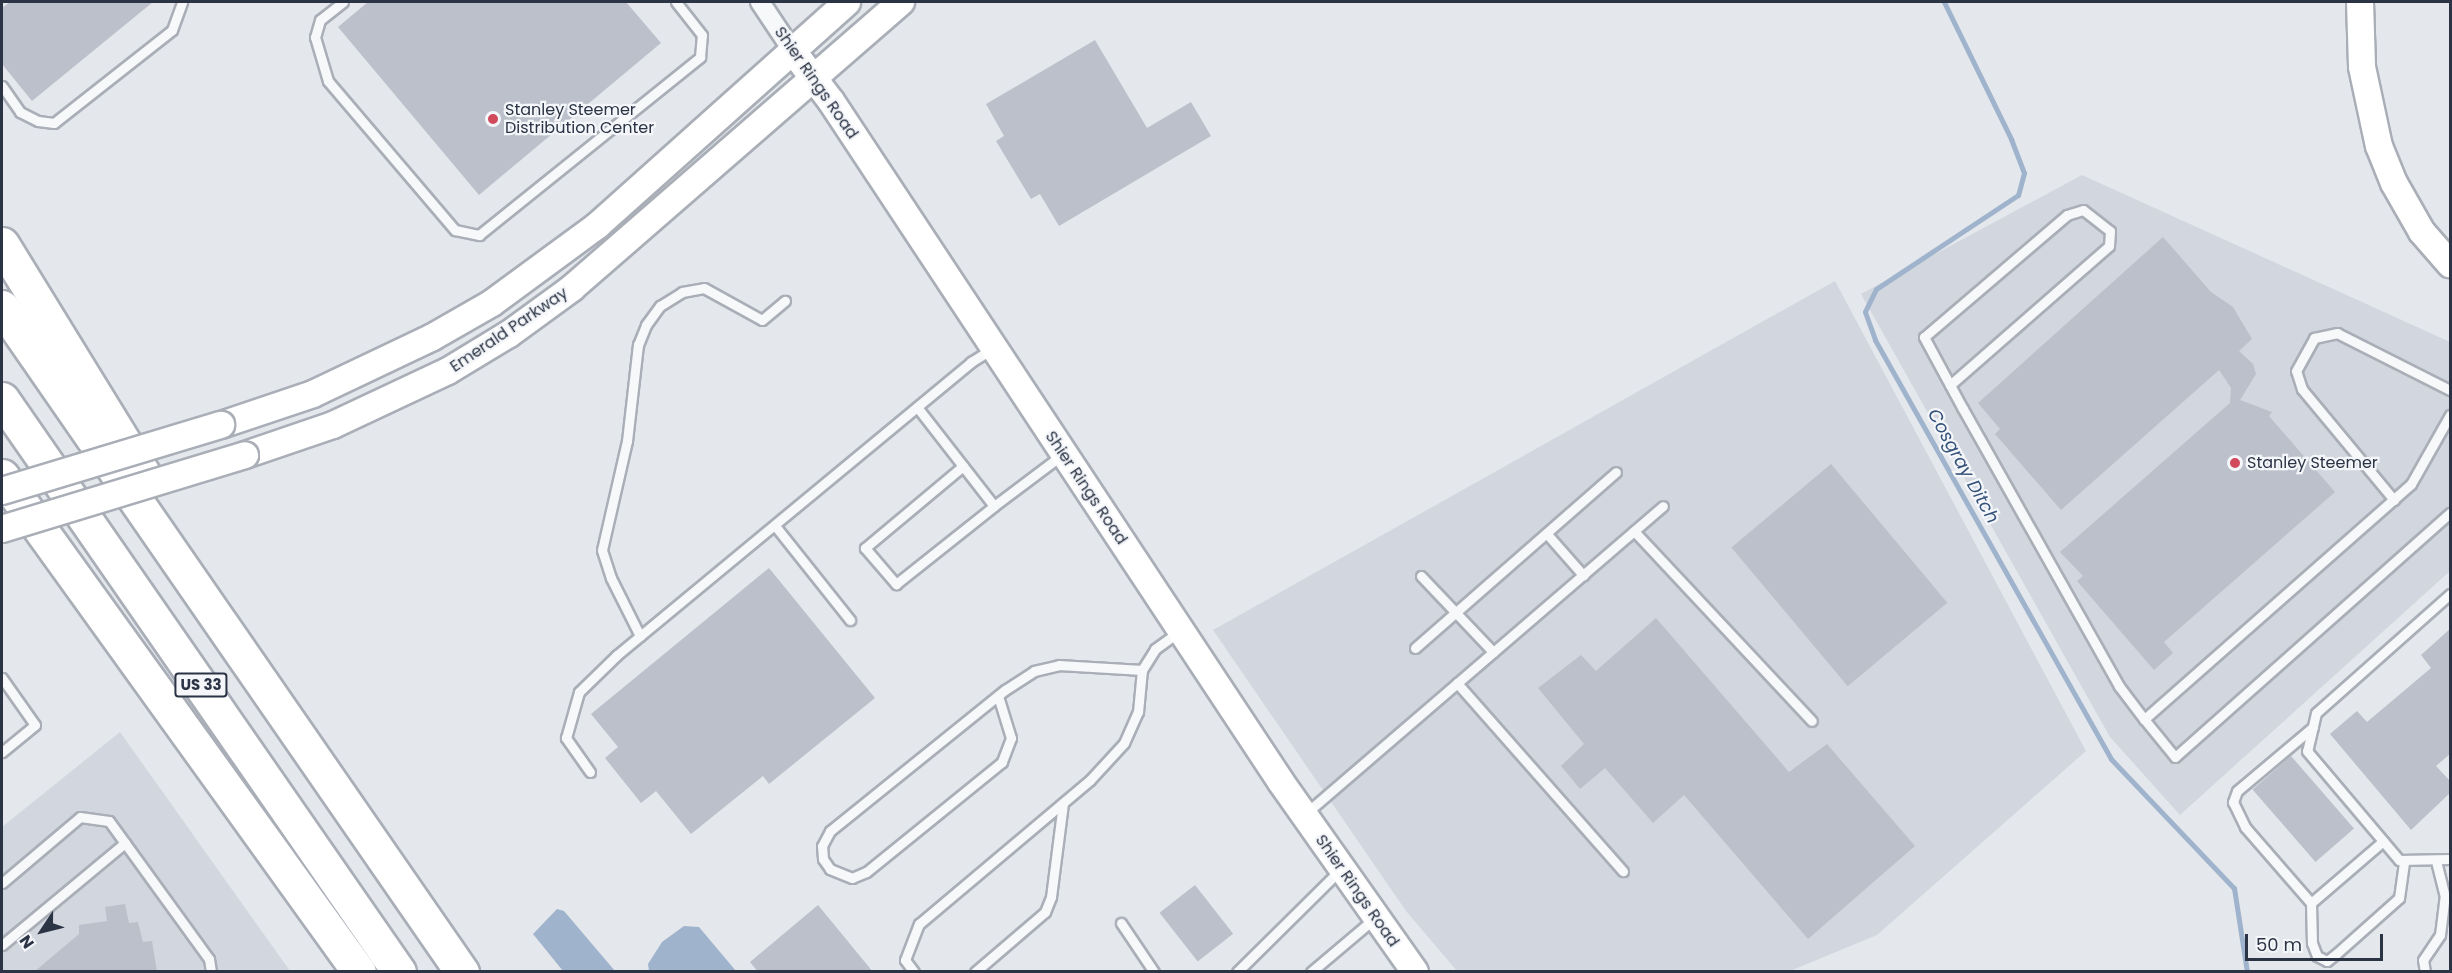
<!DOCTYPE html>
<style>
body{margin:0}
#map{position:relative;width:2452px;height:973px;overflow:hidden;background:#e4e7ec;font-family:Poppins,sans-serif}
div>[style]{position:absolute}
.built>*{inset:0;background:#d2d6de}
.water>*{inset:0;background:#9fb4cc}
.stream>*{height:5px;margin:-2.5px;padding:0 2.5px;transform-origin:2.5px;border-radius:2.5px;background:#9fb4cc}
.building>*{inset:0;background:#bbc0ca;transform-origin:0 0}
.roads{filter:drop-shadow(2px 0 #a9aeb7) drop-shadow(-2px 0 #a9aeb7) drop-shadow(0 2px #a9aeb7) drop-shadow(0 -2px #a9aeb7)}
.lane>*{height:9px;margin:-4.5px;padding:0 4.5px;transform-origin:4.5px;border-radius:4.5px;background:#f7f8fa}
.street>*{height:18px;margin:-9px;padding:0 9px;transform-origin:9px;border-radius:9px;background:#f7f8fa}
.secondary>*{height:26px;margin:-13px;padding:0 13px;transform-origin:13px;border-radius:13px;background:#fff}
.highway>*{height:33px;margin:-16.5px;padding:0 16.5px;transform-origin:16.5px;border-radius:16.5px;background:#fff}
.bridges{filter:drop-shadow(2px 0 #a9aeb7) drop-shadow(-2px 0 #a9aeb7) drop-shadow(0 2px #a9aeb7) drop-shadow(0 -2px #a9aeb7)}
.secondary-bridge>*{height:26px;margin:-13px;padding:0 13px;transform-origin:13px;border-radius:13px;background:#fff}
.dots>*{width:16px;height:16px;translate:-50% -50%;box-sizing:border-box;border:3px solid #f4f6f9;border-radius:50%}
span{translate:-50% -50%;white-space:nowrap;text-align:center;line-height:1.15;-webkit-text-stroke:4.5px #f4f6f9;paint-order:stroke}
.shield-label span{padding:2px 4px;background:#f4f6f9;border:2px solid;border-radius:4px;-webkit-text-stroke-width:0}
.shield-label{font-size:15px;color:#2b3445;font-weight:700}
.street-label{font-size:16px;color:#2b3445}
.poi-label{font-size:16px;color:#2b3445}
.left{translate:0 -50%;text-align:left}
.water-label{font-size:18px;color:#34527a;font-style:italic}
.frame{position:absolute;inset:0;border:3px solid #2b3445;pointer-events:none}
.north{position:absolute;left:12px;top:901px;width:60px;height:60px;-webkit-text-stroke:4px #f4f6f9;paint-order:stroke;rotate:235deg;font-size:16px;font-weight:700;line-height:24px;text-align:center;color:#2b3445}
.north::after{content:'';display:block;margin:auto;width:21px;height:27px;background:#2b3445;clip-path:polygon(50% 0,100% 100%,50% 72%,0 100%)}
.scale{position:absolute;left:2245px;top:934px;width:138px;height:27px;box-sizing:border-box;border:3px solid #2b3445;border-top:0;padding-left:8px;font-size:18px;line-height:21px;white-space:nowrap;color:#2b3445;-webkit-text-stroke:4px #f4f6f9;paint-order:stroke}
</style>
<div id="map">
<div class="built">
<div style="clip-path:polygon(2082px 175px,2450px 342px,2450px 571px,2180px 815px,2110px 737px,1861px 294px)"></div>
<div style="clip-path:polygon(1835px 281px,2086px 751px,1877px 935px,1790px 971px,1457px 971px,1406px 911px,1213px 630px)"></div>
<div style="clip-path:polygon(120px 732px,290px 971px,2px 972px,2px 827px)"></div>
</div>
<div class="water">
<div style="clip-path:polygon(557px 909px,564px 911px,615px 971px,563px 971px,533px 934px)"></div>
<div style="clip-path:polygon(684px 926px,699px 927px,736px 971px,649px 971px,648px 964px,662px 942px)"></div>
</div>
<div class="stream">
<div style="left:1944px;top:2px;width:153px;rotate:63.9deg"></div>
<div style="left:2011px;top:139px;width:36px;rotate:69deg"></div>
<div style="left:2024px;top:173px;width:23px;rotate:105deg"></div>
<div style="left:2018px;top:195px;width:170px;rotate:146.5deg"></div>
<div style="left:1876px;top:289px;width:25px;rotate:116deg"></div>
<div style="left:1865px;top:312px;width:30px;rotate:70deg"></div>
<div style="left:1875px;top:340px;width:481px;rotate:60.6deg"></div>
<div style="left:2111px;top:759px;width:178px;rotate:46.4deg"></div>
<div style="left:2234px;top:888px;width:85px;rotate:81.2deg"></div>
</div>
<div class="building">
<div style="clip-path:polygon(10px 2px,153px 2px,32px 101px,2px 64px,2px 8px)"></div>
<div style="clip-path:polygon(368px 2px,626px 2px,661px 43px,479px 195px,338px 27px)"></div>
<div style="clip-path:polygon(1095px 40px,1147px 128px,1191px 102px,1211px 136px,1059px 226px,1040px 194px,1031px 199px,996px 141px,1004px 136px,986px 104px)"></div>
<div style="clip-path:polygon(2163px 237px,2211px 292px,2233px 307px,2252px 339px,2239px 351px,2253px 364px,2256px 374px,2240px 400px,2272px 412px,2269px 416px,2335px 492px,2164px 642px,2173px 653px,2154px 670px,2077px 581px,2083px 576px,2060px 552px,2230px 403px,2231px 388px,2219px 370px,2061px 510px,1995px 434px,2000px 429px,1978px 403px)"></div>
<div style="left:1831px;top:464px;width:181px;height:130px;rotate:50deg"></div>
<div style="clip-path:polygon(769px 568px,875px 698px,769px 784px,763px 776px,691px 834px,656px 791px,641px 803px,605px 758px,618px 747px,591px 714px)"></div>
<div style="clip-path:polygon(1656px 618px,1789px 772px,1827px 744px,1915px 846px,1808px 939px,1684px 795px,1653px 823px,1605px 768px,1580px 789px,1561px 766px,1584px 744px,1538px 688px,1581px 655px,1596px 671px)"></div>
<div style="clip-path:polygon(2451px 628px,2451px 753px,2436px 766px,2451px 782px,2451px 792px,2411px 830px,2330px 734px,2357px 711px,2367px 722px,2431px 668px,2421px 655px)"></div>
<div style="left:2291px;top:756px;width:96px;height:51px;rotate:49deg"></div>
<div style="left:1195px;top:885px;width:62px;height:45px;rotate:52deg"></div>
<div style="clip-path:polygon(125px 904px,129px 923px,138px 922px,143px 942px,152px 941px,157px 972px,34px 972px,79px 934px,79px 925px,107px 921px,105px 907px)"></div>
<div style="clip-path:polygon(818px 905px,873px 972px,758px 972px,750px 962px)"></div>
</div>
<div class="roads">
<div class="lane">
<div style="left:343px;top:2px;width:29px;rotate:142deg"></div>
<div style="left:320px;top:20px;width:18px;rotate:106deg"></div>
<div style="left:315px;top:37px;width:46px;rotate:73.5deg"></div>
<div style="left:328px;top:81px;width:196px;rotate:49.6deg"></div>
<div style="left:455px;top:230px;width:25px;rotate:12deg"></div>
<div style="left:479px;top:235px;width:284px;rotate:-38.8deg"></div>
<div style="left:700px;top:57px;width:22px;rotate:-85deg"></div>
<div style="left:702px;top:35px;width:42px;rotate:-128.2deg"></div>
<div style="left:2px;top:86px;width:32px;rotate:55deg"></div>
<div style="left:20px;top:112px;width:20px;rotate:27deg"></div>
<div style="left:38px;top:121px;width:16px;rotate:7deg"></div>
<div style="left:54px;top:123px;width:150px;rotate:-38.2deg"></div>
<div style="left:172px;top:30px;width:30px;rotate:-70deg"></div>
<div style="left:1950px;top:385px;width:211px;rotate:-41.2deg"></div>
<div style="left:2109px;top:246px;width:15px;rotate:-86deg"></div>
<div style="left:2110px;top:231px;width:34px;rotate:-142deg"></div>
<div style="left:2083px;top:210px;width:17px;rotate:163deg"></div>
<div style="left:2067px;top:215px;width:188px;rotate:139.5deg"></div>
<div style="left:1924px;top:337px;width:82px;rotate:61.6deg"></div>
<div style="left:1963px;top:409px;width:318px;rotate:60.6deg"></div>
<div style="left:2119px;top:686px;width:41px;rotate:52.9deg"></div>
<div style="left:917px;top:407px;width:125px;rotate:52.1deg"></div>
<div style="left:994px;top:506px;width:85px;rotate:-36.9deg"></div>
<div style="left:2450px;top:415px;width:79px;rotate:119.5deg"></div>
<div style="left:2411px;top:484px;width:356px;rotate:138.6deg"></div>
<div style="left:2144px;top:719px;width:49px;rotate:50.8deg"></div>
<div style="left:2175px;top:757px;width:368px;rotate:-41.6deg"></div>
<div style="left:963px;top:466px;width:128px;rotate:140.1deg"></div>
<div style="left:865px;top:548px;width:48px;rotate:49.3deg"></div>
<div style="left:896px;top:584px;width:125px;rotate:-38.5deg"></div>
<div style="left:2394px;top:500px;width:144px;rotate:-129.7deg"></div>
<div style="left:2302px;top:389px;width:19px;rotate:-108deg"></div>
<div style="left:2296px;top:371px;width:38px;rotate:-61deg"></div>
<div style="left:2314px;top:338px;width:24px;rotate:-12deg"></div>
<div style="left:2337px;top:333px;width:127px;rotate:26.8deg"></div>
<div style="left:776px;top:527px;width:119px;rotate:51.5deg"></div>
<div style="left:1634px;top:531px;width:260px;rotate:46.9deg"></div>
<div style="left:1547px;top:534px;width:55px;rotate:48.7deg"></div>
<div style="left:1421px;top:576px;width:105px;rotate:46.5deg"></div>
<div style="left:2450px;top:594px;width:179px;rotate:138.4deg"></div>
<div style="left:2316px;top:713px;width:39px;rotate:103deg"></div>
<div style="left:2307px;top:751px;width:143px;rotate:49.8deg"></div>
<div style="left:2399px;top:860px;width:51px;rotate:-1.1deg"></div>
<div style="left:640px;top:636px;width:65px;rotate:-116.6deg"></div>
<div style="left:611px;top:578px;width:29px;rotate:-108deg"></div>
<div style="left:602px;top:550px;width:112px;rotate:-77.1deg"></div>
<div style="left:627px;top:441px;width:97px;rotate:-83.5deg"></div>
<div style="left:638px;top:345px;width:22px;rotate:-68deg"></div>
<div style="left:646px;top:325px;width:24px;rotate:-54deg"></div>
<div style="left:660px;top:306px;width:26px;rotate:-32deg"></div>
<div style="left:682px;top:292px;width:22px;rotate:-10deg"></div>
<div style="left:704px;top:288px;width:66px;rotate:28.9deg"></div>
<div style="left:762px;top:320px;width:30px;rotate:-40deg"></div>
<div style="left:1415px;top:648px;width:267px;rotate:-41.2deg"></div>
<div style="left:2px;top:678px;width:57px;rotate:54.9deg"></div>
<div style="left:35px;top:725px;width:43px;rotate:140.7deg"></div>
<div style="left:1457px;top:683px;width:251px;rotate:48.6deg"></div>
<div style="left:998px;top:696px;width:44px;rotate:72.8deg"></div>
<div style="left:1011px;top:738px;width:26px;rotate:111deg"></div>
<div style="left:1002px;top:762px;width:175px;rotate:141deg"></div>
<div style="left:866px;top:872px;width:15px;rotate:157deg"></div>
<div style="left:852px;top:878px;width:24px;rotate:-158deg"></div>
<div style="left:830px;top:869px;width:12px;rotate:-125deg"></div>
<div style="left:823px;top:859px;width:13px;rotate:-94deg"></div>
<div style="left:822px;top:846px;width:17px;rotate:-62deg"></div>
<div style="left:830px;top:831px;width:225px;rotate:-38.9deg"></div>
<div style="left:1005px;top:690px;width:35px;rotate:-33deg"></div>
<div style="left:1034px;top:671px;width:26px;rotate:-13deg"></div>
<div style="left:1059px;top:665px;width:83px;rotate:3.4deg"></div>
<div style="left:2313px;top:727px;width:99px;rotate:139.9deg"></div>
<div style="left:2237px;top:791px;width:12px;rotate:110deg"></div>
<div style="left:2233px;top:802px;width:28px;rotate:64deg"></div>
<div style="left:2245px;top:827px;width:101px;rotate:49deg"></div>
<div style="left:2311px;top:903px;width:40px;rotate:88.6deg"></div>
<div style="left:2312px;top:943px;width:14px;rotate:69deg"></div>
<div style="left:2317px;top:956px;width:11px;rotate:27deg"></div>
<div style="left:2327px;top:961px;width:11px;rotate:-38deg"></div>
<div style="left:2336px;top:954px;width:84px;rotate:-41.6deg"></div>
<div style="left:2399px;top:898px;width:37px;rotate:-82deg"></div>
<div style="left:590px;top:772px;width:42px;rotate:-125.2deg"></div>
<div style="left:566px;top:738px;width:48px;rotate:-74.2deg"></div>
<div style="left:579px;top:692px;width:53px;rotate:-44.2deg"></div>
<div style="left:617px;top:655px;width:460px;rotate:-39.6deg"></div>
<div style="left:971px;top:362px;width:25px;rotate:-32deg"></div>
<div style="left:1305px;top:814px;width:472px;rotate:-40.7deg"></div>
<div style="left:2px;top:883px;width:102px;rotate:-40.2deg"></div>
<div style="left:80px;top:817px;width:29px;rotate:8deg"></div>
<div style="left:109px;top:821px;width:170px;rotate:54.1deg"></div>
<div style="left:209px;top:959px;width:13px;rotate:81deg"></div>
<div style="left:2311px;top:903px;width:95px;rotate:-40.7deg"></div>
<div style="left:1121px;top:923px;width:59px;rotate:56deg"></div>
<div style="left:2px;top:945px;width:160px;rotate:-39.7deg"></div>
<div style="left:914px;top:972px;width:15px;rotate:-127deg"></div>
<div style="left:905px;top:960px;width:39px;rotate:-69deg"></div>
<div style="left:919px;top:924px;width:224px;rotate:-40.1deg"></div>
<div style="left:1090px;top:780px;width:50px;rotate:-47.4deg"></div>
<div style="left:1124px;top:743px;width:34px;rotate:-66deg"></div>
<div style="left:1138px;top:712px;width:42px;rotate:-84.6deg"></div>
<div style="left:1142px;top:670px;width:25px;rotate:-58deg"></div>
<div style="left:1155px;top:649px;width:31px;rotate:-36deg"></div>
<div style="left:975px;top:972px;width:92px;rotate:-40.6deg"></div>
<div style="left:1045px;top:912px;width:16px;rotate:-68deg"></div>
<div style="left:1051px;top:897px;width:95px;rotate:-82.7deg"></div>
<div style="left:1237px;top:972px;width:146px;rotate:-44.7deg"></div>
<div style="left:1311px;top:972px;width:84px;rotate:-40.2deg"></div>
<div style="left:2425px;top:972px;width:12px;rotate:-99deg"></div>
<div style="left:2423px;top:960px;width:30px;rotate:-56deg"></div>
<div style="left:2440px;top:935px;width:38px;rotate:-83deg"></div>
<div style="left:2445px;top:897px;width:36px;rotate:-104deg"></div>
</div>
<div class="street">
<div style="left:760px;top:2px;width:58px;rotate:56.3deg"></div>
</div>
<div class="secondary">
<div style="left:2360px;top:2px;width:65px;rotate:88.2deg"></div>
<div style="left:2362px;top:67px;width:81px;rotate:77.9deg"></div>
<div style="left:2379px;top:146px;width:40px;rotate:68deg"></div>
<div style="left:2394px;top:183px;width:56px;rotate:60.3deg"></div>
<div style="left:2422px;top:232px;width:43px;rotate:48.8deg"></div>
<div style="left:792px;top:50px;width:64px;rotate:52.6deg"></div>
<div style="left:831px;top:101px;width:816px;rotate:56.54deg"></div>
<div style="left:1281px;top:782px;width:232px;rotate:54.8deg"></div>
<div style="left:221px;top:425px;width:97px;rotate:-18.6deg"></div>
<div style="left:313px;top:394px;width:131px;rotate:-25.4deg"></div>
<div style="left:431px;top:338px;width:70px;rotate:-29.8deg"></div>
<div style="left:492px;top:303px;width:132px;rotate:-36.3deg"></div>
<div style="left:598px;top:225px;width:334px;rotate:-41.8deg"></div>
<div style="left:245px;top:455px;width:93px;rotate:-18.8deg"></div>
<div style="left:333px;top:425px;width:127px;rotate:-25.2deg"></div>
<div style="left:448px;top:371px;width:71px;rotate:-31.2deg"></div>
<div style="left:509px;top:334px;width:78px;rotate:-36.1deg"></div>
<div style="left:572px;top:288px;width:436px;rotate:-41deg"></div>
</div>
<div class="highway">
<div style="left:2px;top:244px;width:275px;rotate:58.4deg"></div>
<div style="left:2px;top:307px;width:809px;rotate:55.33deg"></div>
<div style="left:2px;top:399px;width:697px;rotate:55.28deg"></div>
<div style="left:2px;top:476px;width:611px;rotate:54.26deg"></div>
</div>
</div>
<div class="bridges">
<div class="secondary-bridge">
<div style="left:2px;top:491px;width:229px;rotate:-16.8deg"></div>
<div style="left:2px;top:529px;width:254px;rotate:-16.9deg"></div>
</div>
</div>
<div class="dots">
<div style="left:493px;top:119px;background:#d1495b"></div>
<div style="left:2235px;top:463px;background:#d1495b"></div>
</div>
<div class="shield-label">
<span style="left:201px;top:685px">US 33</span>
</div>
<div class="street-label">
<span style="left:816px;top:83px;rotate:55deg">Shier Rings Road</span>
<span style="left:509px;top:330px;rotate:-34deg">Emerald Parkway</span>
<span style="left:1086px;top:488px;rotate:56deg">Shier Rings Road</span>
<span style="left:1357px;top:891px;rotate:55deg">Shier Rings Road</span>
</div>
<div class="poi-label">
<span class="left" style="left:505px;top:119px">Stanley Steemer<br>Distribution Center</span>
<span class="left" style="left:2247px;top:463px">Stanley Steemer</span>
</div>
<div class="water-label">
<span style="left:1963px;top:466px;rotate:61deg">Cosgray Ditch</span>
</div>
<div class="frame"></div>
<div class="north">N</div>
<div class="scale">50 m</div>
</div>
